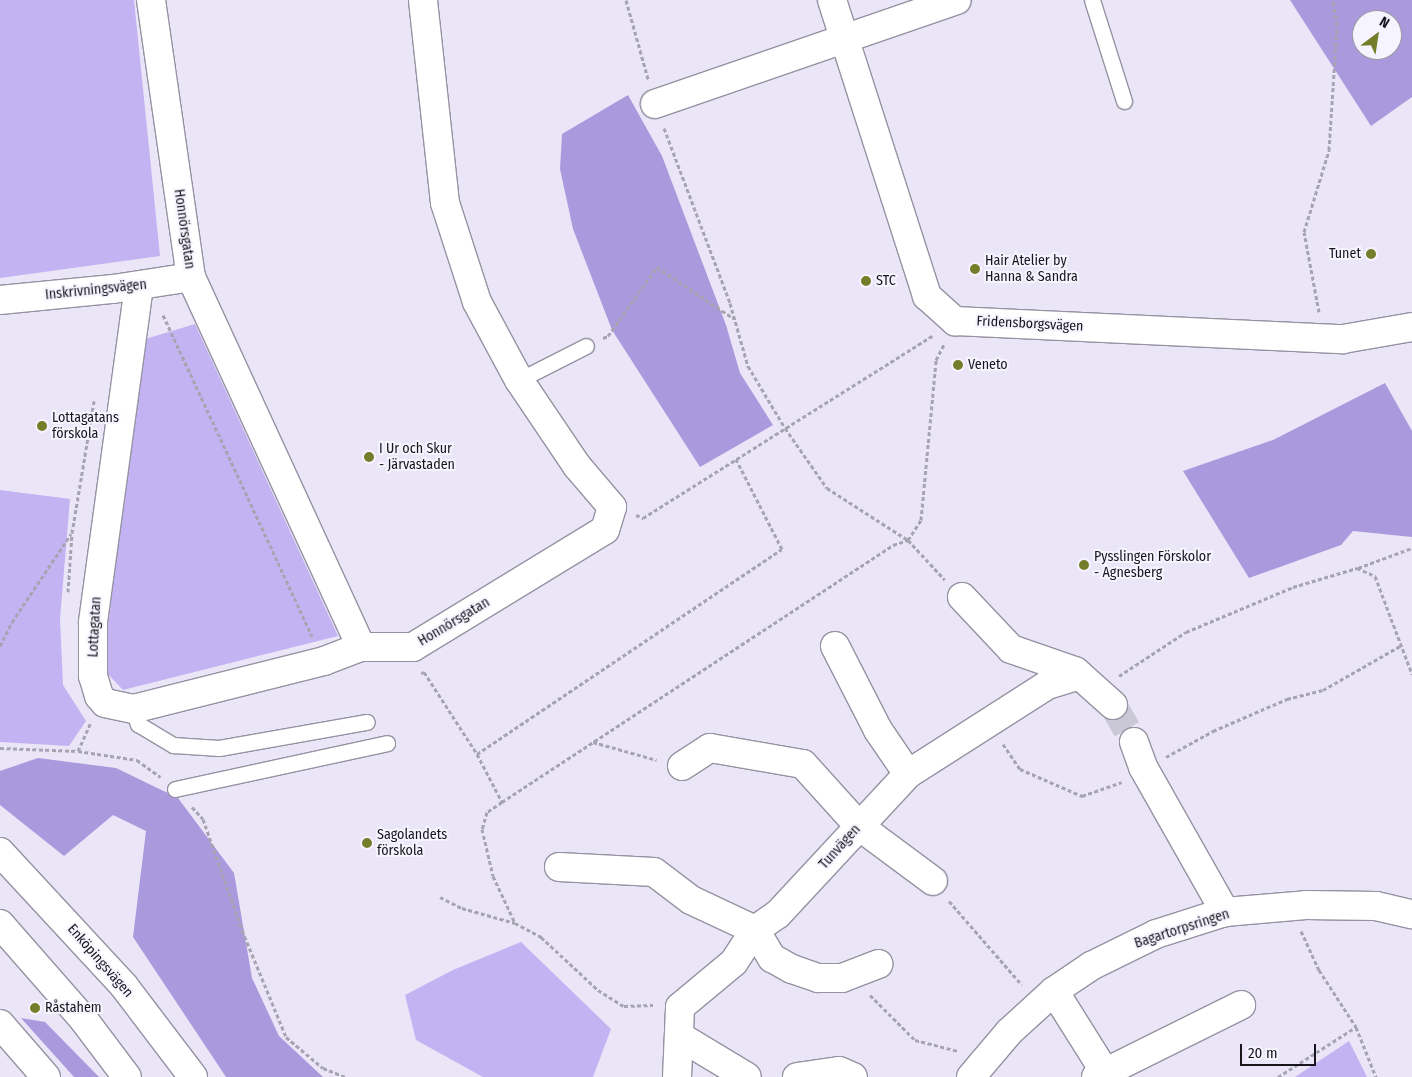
<!DOCTYPE html>
<meta charset="utf-8">
<style>
body{margin:0}
#map{position:relative;width:1412px;height:1077px;overflow:hidden;background:#eae6f8;font-family:"Fira Sans Condensed",sans-serif}
div>[style]{position:absolute}
.green>*{inset:0;background:#c3b3f2}
.forest>*{inset:0;background:#aa99dc}
.street-tunnel>*{height:28px;margin-top:-14px;transform-origin:0;background:repeating-linear-gradient(90deg,#cac7d7 0 28px,transparent 0 42px)}
.path>*{height:3px;margin-top:-1.5px;transform-origin:0;background:repeating-linear-gradient(90deg,#a7a4b2 0 4px,transparent 0 6.5px)}
.roads{filter:drop-shadow(1px 0 #9592a2) drop-shadow(-1px 0 #9592a2) drop-shadow(0 1px #9592a2) drop-shadow(0 -1px #9592a2)}
.lane>*{height:15px;margin:-7.5px;padding:0 7.5px;transform-origin:7.5px;border-radius:7.5px;background:#fff}
.street>*{height:28px;margin:-14px;padding:0 14px;transform-origin:14px;border-radius:14px;background:#fff}
.secondary>*{height:28px;margin:-14px;padding:0 14px;transform-origin:14px;border-radius:14px;background:#fff}
.dots>*{width:14px;height:14px;translate:-50% -50%;box-sizing:border-box;border:2px solid #f6f4ff;border-radius:50%}
span{translate:-50% -50%;white-space:nowrap;text-align:center;line-height:1.15;-webkit-text-stroke:4px #f6f4ff;paint-order:stroke}
.street-label{font-size:14px;color:#18161c}
.poi-label{font-size:14px;color:#18161c}
.right{translate:-100% -50%;text-align:right}
.left{translate:0 -50%;text-align:left}
.north{position:absolute;left:1352px;top:10px;width:50px;height:50px;box-sizing:border-box;background:#f6f4ff;border:1px solid #9d9ba4;border-radius:50%;rotate:31deg;font-size:14px;font-weight:700;line-height:20px;text-align:center;color:#18161c}
.north::after{content:'';display:block;margin:auto;width:18px;height:22px;background:#747e2a;clip-path:polygon(50% 0,100% 100%,50% 72%,0 100%)}
.scale{position:absolute;left:1240px;top:1044px;width:76px;height:22px;box-sizing:border-box;border:2px solid #18161c;border-top:0;padding-left:6px;font-size:15px;line-height:18px;white-space:nowrap;color:#18161c;-webkit-text-stroke:4px #f6f4ff;paint-order:stroke}
</style>
<div id="map">
<div class="green">
<div style="clip-path:polygon(0 0,134px 0,160px 256px,0 278px)"></div>
<div style="clip-path:polygon(195px 324px,338px 636px,123px 690px,103px 669px,142px 340px)"></div>
<div style="clip-path:polygon(0 490px,70px 499px,60px 619px,63px 685px,86px 721px,69px 746px,0 742px)"></div>
<div style="clip-path:polygon(521px 942px,611px 1029px,593px 1077px,483px 1077px,416px 1040px,405px 995px,453px 970px)"></div>
<div style="clip-path:polygon(1349px 1041px,1367px 1077px,1295px 1077px)"></div>
</div>
<div class="forest">
<div style="clip-path:polygon(evenodd,1290px 0,1412px 0,1412px 97px,1371px 126px,1290px 0,1362px 20px,1392px 20px,1392px 50px,1362px 50px,1362px 20px)"></div>
<div style="clip-path:polygon(628px 95px,662px 156px,726px 325px,740px 373px,773px 425px,700px 467px,612px 330px,573px 229px,560px 169px,562px 134px)"></div>
<div style="clip-path:polygon(1385px 383px,1412px 431px,1412px 537px,1353px 531px,1341px 545px,1249px 578px,1183px 471px,1273px 440px)"></div>
<div style="clip-path:polygon(38px 758px,116px 768px,178px 798px,234px 873px,252px 978px,279px 1036px,323px 1077px,226px 1077px,133px 937px,146px 831px,113px 815px,64px 856px,0 805px,0 771px)"></div>
<div style="clip-path:polygon(21px 1018px,45px 1022px,99px 1077px,74px 1077px)"></div>
</div>
<div class="street-tunnel">
<div style="left:1113px;top:705px;width:43px;rotate:60.4deg"></div>
</div>
<div class="path">
<div style="left:626px;top:0;width:82px;rotate:74.4deg"></div>
<div style="left:664px;top:128px;width:187px;rotate:69.3deg"></div>
<div style="left:730px;top:303px;width:66px;rotate:74.1deg"></div>
<div style="left:748px;top:366px;width:72px;rotate:59.2deg"></div>
<div style="left:785px;top:428px;width:73px;rotate:55deg"></div>
<div style="left:827px;top:488px;width:96px;rotate:32.7deg"></div>
<div style="left:908px;top:540px;width:54px;rotate:47.2deg"></div>
<div style="left:1319px;top:312px;width:81px;rotate:-100.6deg"></div>
<div style="left:1304px;top:232px;width:86px;rotate:-73deg"></div>
<div style="left:1329px;top:150px;width:125px;rotate:-86.3deg"></div>
<div style="left:1337px;top:25px;width:25px;rotate:-99deg"></div>
<div style="left:163px;top:315px;width:354px;rotate:65.1deg"></div>
<div style="left:603px;top:338px;width:5px;rotate:-22deg"></div>
<div style="left:608px;top:336px;width:85px;rotate:-54.6deg"></div>
<div style="left:657px;top:267px;width:92px;rotate:33.9deg"></div>
<div style="left:636px;top:515px;width:8px;rotate:23deg"></div>
<div style="left:643px;top:518px;width:342px;rotate:-32.2deg"></div>
<div style="left:1358px;top:568px;width:58px;rotate:-20.3deg"></div>
<div style="left:68px;top:592px;width:59px;rotate:-86.1deg"></div>
<div style="left:72px;top:533px;width:134px;rotate:-80.5deg"></div>
<div style="left:0;top:646px;width:27px;rotate:-63deg"></div>
<div style="left:12px;top:622px;width:106px;rotate:-56.2deg"></div>
<div style="left:421px;top:673px;width:3px;rotate:-18deg"></div>
<div style="left:424px;top:672px;width:98px;rotate:57.1deg"></div>
<div style="left:477px;top:754px;width:54px;rotate:62.5deg"></div>
<div style="left:502px;top:802px;width:468px;rotate:-33.3deg"></div>
<div style="left:893px;top:545px;width:16px;rotate:-18deg"></div>
<div style="left:908px;top:540px;width:24px;rotate:-57deg"></div>
<div style="left:921px;top:520px;width:161px;rotate:-84.6deg"></div>
<div style="left:936px;top:360px;width:18px;rotate:-63deg"></div>
<div style="left:1119px;top:676px;width:80px;rotate:-33.3deg"></div>
<div style="left:1186px;top:632px;width:116px;rotate:-22.8deg"></div>
<div style="left:1293px;top:587px;width:67px;rotate:-16.5deg"></div>
<div style="left:1357px;top:568px;width:20px;rotate:24deg"></div>
<div style="left:1375px;top:576px;width:105px;rotate:69.3deg"></div>
<div style="left:593px;top:742px;width:66px;rotate:15.7deg"></div>
<div style="left:1003px;top:744px;width:30px;rotate:56deg"></div>
<div style="left:1020px;top:769px;width:68px;rotate:23.5deg"></div>
<div style="left:1082px;top:796px;width:42px;rotate:-19.3deg"></div>
<div style="left:0;top:748px;width:78px;rotate:2.2deg"></div>
<div style="left:78px;top:751px;width:60px;rotate:8.7deg"></div>
<div style="left:137px;top:760px;width:29px;rotate:36deg"></div>
<div style="left:78px;top:751px;width:30px;rotate:-66deg"></div>
<div style="left:477px;top:754px;width:367px;rotate:-33.9deg"></div>
<div style="left:782px;top:549px;width:101px;rotate:-117.1deg"></div>
<div style="left:1166px;top:757px;width:54px;rotate:-29deg"></div>
<div style="left:1213px;top:731px;width:81px;rotate:-23.4deg"></div>
<div style="left:1287px;top:699px;width:37px;rotate:-14deg"></div>
<div style="left:1323px;top:690px;width:89px;rotate:-29.7deg"></div>
<div style="left:502px;top:802px;width:18px;rotate:146deg"></div>
<div style="left:487px;top:812px;width:18px;rotate:106deg"></div>
<div style="left:482px;top:829px;width:48px;rotate:76.8deg"></div>
<div style="left:493px;top:876px;width:52px;rotate:64.9deg"></div>
<div style="left:192px;top:807px;width:16px;rotate:47deg"></div>
<div style="left:203px;top:819px;width:118px;rotate:70.6deg"></div>
<div style="left:242px;top:930px;width:116px;rotate:67.6deg"></div>
<div style="left:286px;top:1037px;width:48px;rotate:40deg"></div>
<div style="left:323px;top:1068px;width:24px;rotate:22deg"></div>
<div style="left:440px;top:897px;width:25px;rotate:27deg"></div>
<div style="left:462px;top:908px;width:55px;rotate:15.8deg"></div>
<div style="left:515px;top:923px;width:30px;rotate:28deg"></div>
<div style="left:541px;top:937px;width:78px;rotate:42.9deg"></div>
<div style="left:598px;top:990px;width:31px;rotate:32deg"></div>
<div style="left:624px;top:1006px;width:29px;rotate:-2deg"></div>
<div style="left:949px;top:901px;width:111px;rotate:49deg"></div>
<div style="left:1301px;top:931px;width:43px;rotate:65.2deg"></div>
<div style="left:1319px;top:970px;width:68px;rotate:57deg"></div>
<div style="left:1356px;top:1027px;width:54px;rotate:68.2deg"></div>
<div style="left:870px;top:995px;width:64px;rotate:45deg"></div>
<div style="left:915px;top:1040px;width:44px;rotate:14.3deg"></div>
<div style="left:1278px;top:1077px;width:93px;rotate:-32.7deg"></div>
</div>
<div class="roads">
<div class="lane">
<div style="left:1092px;top:0;width:106px;rotate:72.4deg"></div>
<div style="left:519px;top:380px;width:75px;rotate:-26.9deg"></div>
<div style="left:133px;top:709px;width:16px;rotate:72deg"></div>
<div style="left:138px;top:724px;width:41px;rotate:31deg"></div>
<div style="left:173px;top:745px;width:46px;rotate:3.7deg"></div>
<div style="left:219px;top:748px;width:150px;rotate:-10deg"></div>
<div style="left:175px;top:789px;width:217px;rotate:-12.2deg"></div>
</div>
<div class="street">
<div style="left:151px;top:0;width:280px;rotate:81.8deg"></div>
<div style="left:191px;top:277px;width:407px;rotate:65.3deg"></div>
<div style="left:361px;top:647px;width:52px"></div>
<div style="left:413px;top:647px;width:225px;rotate:-31.4deg"></div>
<div style="left:605px;top:530px;width:24px;rotate:-73deg"></div>
<div style="left:612px;top:507px;width:54px;rotate:-130.5deg"></div>
<div style="left:577px;top:466px;width:104px;rotate:-124deg"></div>
<div style="left:519px;top:380px;width:89px;rotate:-118.3deg"></div>
<div style="left:477px;top:302px;width:104px;rotate:-107.9deg"></div>
<div style="left:445px;top:203px;width:204px;rotate:-96.2deg"></div>
<div style="left:832px;top:0;width:311px;rotate:72.2deg"></div>
<div style="left:927px;top:296px;width:38px;rotate:42deg"></div>
<div style="left:955px;top:321px;width:388px;rotate:2.7deg"></div>
<div style="left:1343px;top:339px;width:70px;rotate:-9.9deg"></div>
<div style="left:655px;top:104px;width:319px;rotate:-19deg"></div>
<div style="left:139px;top:286px;width:340px;rotate:97.8deg"></div>
<div style="left:93px;top:623px;width:53px;rotate:90deg"></div>
<div style="left:93px;top:676px;width:21px;rotate:73deg"></div>
<div style="left:99px;top:696px;width:9px;rotate:49deg"></div>
<div style="left:105px;top:703px;width:29px;rotate:12deg"></div>
<div style="left:133px;top:709px;width:197px;rotate:-14.1deg"></div>
<div style="left:324px;top:661px;width:40px;rotate:-21deg"></div>
<div style="left:0;top:300px;width:114px;rotate:-5.6deg"></div>
<div style="left:113px;top:289px;width:79px;rotate:-8.7deg"></div>
<div style="left:962px;top:597px;width:71px;rotate:46.7deg"></div>
<div style="left:1011px;top:649px;width:68px;rotate:19deg"></div>
<div style="left:1075px;top:671px;width:51px;rotate:41.8deg"></div>
<div style="left:835px;top:646px;width:94px;rotate:62.9deg"></div>
<div style="left:878px;top:730px;width:53px;rotate:55.7deg"></div>
<div style="left:1134px;top:742px;width:27px;rotate:70deg"></div>
<div style="left:1143px;top:767px;width:167px;rotate:60.5deg"></div>
<div style="left:682px;top:766px;width:33px;rotate:-33deg"></div>
<div style="left:710px;top:748px;width:94px;rotate:9.8deg"></div>
<div style="left:803px;top:764px;width:84px;rotate:47.9deg"></div>
<div style="left:859px;top:826px;width:92px;rotate:36.6deg"></div>
<div style="left:559px;top:867px;width:95px;rotate:3deg"></div>
<div style="left:654px;top:872px;width:46px;rotate:37.1deg"></div>
<div style="left:691px;top:900px;width:71px;rotate:25.1deg"></div>
<div style="left:755px;top:930px;width:33px;rotate:59deg"></div>
<div style="left:772px;top:958px;width:23px;rotate:29deg"></div>
<div style="left:792px;top:969px;width:28px;rotate:19deg"></div>
<div style="left:818px;top:978px;width:24px"></div>
<div style="left:842px;top:978px;width:39px;rotate:-21deg"></div>
<div style="left:1054px;top:991px;width:102px;rotate:57.9deg"></div>
<div style="left:0;top:1024px;width:70px;rotate:49deg"></div>
<div style="left:679px;top:1036px;width:79px;rotate:31.1deg"></div>
<div style="left:677px;top:1077px;width:70px;rotate:-87.5deg"></div>
<div style="left:680px;top:1007px;width:70px;rotate:-39.8deg"></div>
<div style="left:734px;top:962px;width:38px;rotate:-57deg"></div>
<div style="left:755px;top:930px;width:28px;rotate:-35deg"></div>
<div style="left:778px;top:914px;width:191px;rotate:-47.1deg"></div>
<div style="left:908px;top:774px;width:165px;rotate:-32.6deg"></div>
<div style="left:1047px;top:685px;width:34px;rotate:-17deg"></div>
<div style="left:797px;top:1077px;width:42px;rotate:-8.1deg"></div>
<div style="left:839px;top:1071px;width:15px;rotate:23deg"></div>
<div style="left:971px;top:1077px;width:59px;rotate:-49.8deg"></div>
<div style="left:1009px;top:1032px;width:61px;rotate:-42.3deg"></div>
<div style="left:1054px;top:991px;width:45px;rotate:-34deg"></div>
<div style="left:1091px;top:966px;width:72px;rotate:-26.2deg"></div>
<div style="left:1156px;top:934px;width:72px;rotate:-17.7deg"></div>
<div style="left:1225px;top:912px;width:81px;rotate:-4.9deg"></div>
<div style="left:1306px;top:905px;width:70px;rotate:0.8deg"></div>
<div style="left:1376px;top:906px;width:37px;rotate:13deg"></div>
<div style="left:1096px;top:1077px;width:162px;rotate:-26.4deg"></div>
</div>
<div class="secondary">
<div style="left:0;top:852px;width:183px;rotate:47.2deg"></div>
<div style="left:124px;top:986px;width:114px;rotate:52.8deg"></div>
<div style="left:0;top:924px;width:128px;rotate:48.8deg"></div>
<div style="left:84px;top:1020px;width:71px;rotate:53deg"></div>
</div>
</div>
<div class="dots">
<div style="left:1371px;top:254px;background:#747e2a"></div>
<div style="left:975px;top:269px;background:#747e2a"></div>
<div style="left:866px;top:281px;background:#747e2a"></div>
<div style="left:958px;top:365px;background:#747e2a"></div>
<div style="left:42px;top:426px;background:#747e2a"></div>
<div style="left:369px;top:457px;background:#747e2a"></div>
<div style="left:1084px;top:565px;background:#747e2a"></div>
<div style="left:367px;top:843px;background:#747e2a"></div>
<div style="left:35px;top:1008px;background:#747e2a"></div>
</div>
<div class="street-label">
<span style="left:184px;top:229px;rotate:82deg">Honnörsgatan</span>
<span style="left:96px;top:290px;rotate:-6deg">Inskrivningsvägen</span>
<span style="left:1030px;top:324px;rotate:3deg">Fridensborgsvägen</span>
<span style="left:454px;top:622px;rotate:-31deg">Honnörsgatan</span>
<span style="left:95px;top:627px;rotate:-87deg">Lottagatan</span>
<span style="left:840px;top:847px;rotate:-48deg">Tunvägen</span>
<span style="left:1182px;top:929px;rotate:-18deg">Bagartorpsringen</span>
<span style="left:100px;top:961px;rotate:49deg">Enköpingsvägen</span>
</div>
<div class="poi-label">
<span class="right" style="left:1361px;top:254px">Tunet</span>
<span class="left" style="left:985px;top:269px">Hair Atelier by<br>Hanna &amp; Sandra</span>
<span class="left" style="left:876px;top:281px">STC</span>
<span class="left" style="left:968px;top:365px">Veneto</span>
<span class="left" style="left:52px;top:426px">Lottagatans<br>förskola</span>
<span class="left" style="left:379px;top:457px">I Ur och Skur<br>- Järvastaden</span>
<span class="left" style="left:1094px;top:565px">Pysslingen Förskolor<br>- Agnesberg</span>
<span class="left" style="left:377px;top:843px">Sagolandets<br>förskola</span>
<span class="left" style="left:45px;top:1008px">Råstahem</span>
</div>
<div class="north">N</div>
<div class="scale">20 m</div>
</div>
